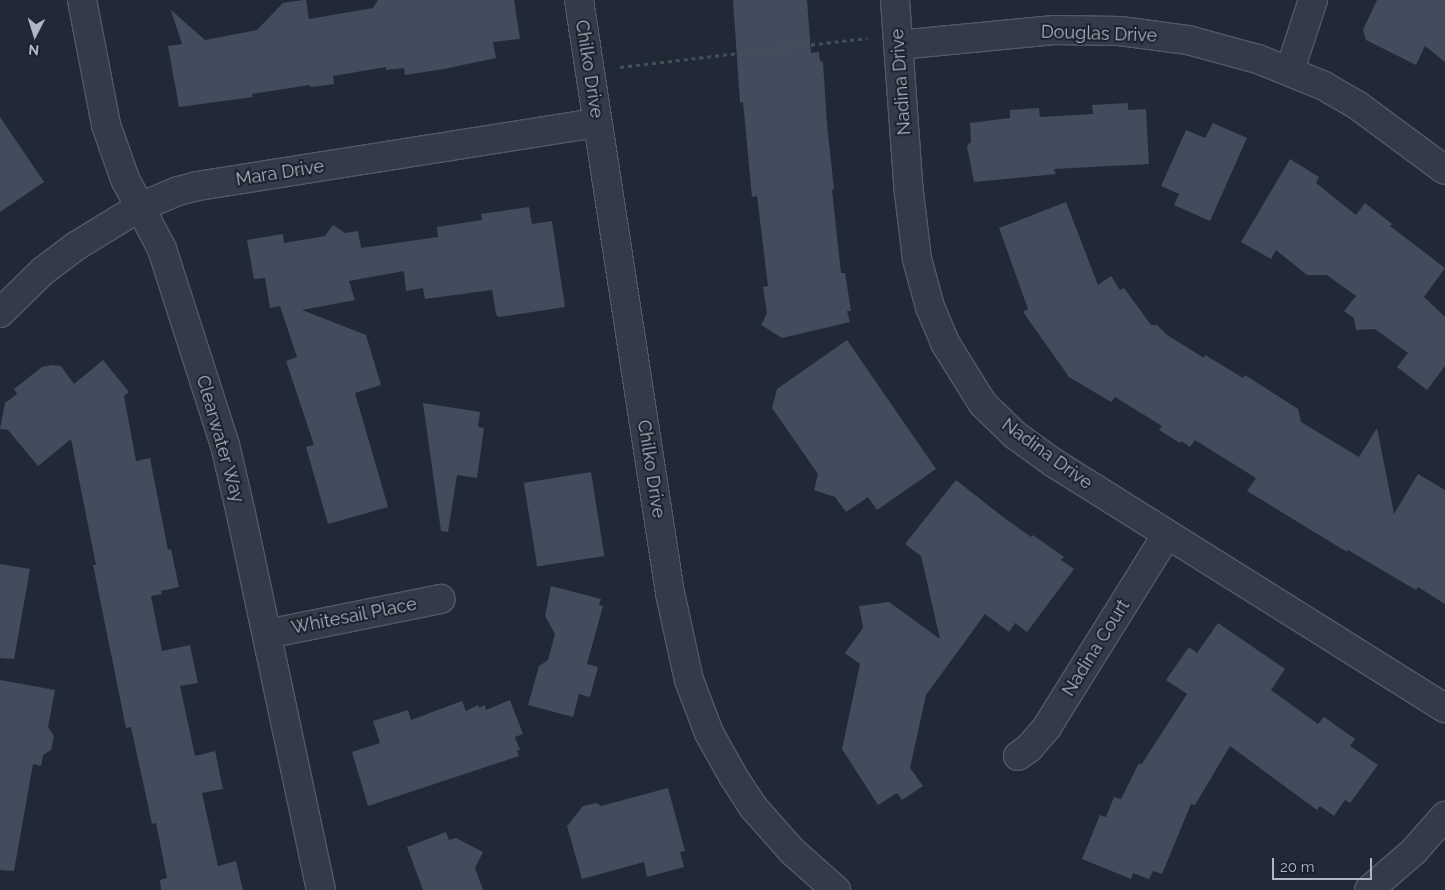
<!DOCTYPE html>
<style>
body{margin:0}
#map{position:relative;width:1445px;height:890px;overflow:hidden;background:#212937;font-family:Raleway,sans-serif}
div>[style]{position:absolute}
.building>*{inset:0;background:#424c5c;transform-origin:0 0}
.path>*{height:3px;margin-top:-1.5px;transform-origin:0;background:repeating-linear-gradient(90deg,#405256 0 4px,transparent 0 8px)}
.roads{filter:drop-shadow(1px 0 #525965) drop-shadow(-1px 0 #525965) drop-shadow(0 1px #525965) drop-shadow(0 -1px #525965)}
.minor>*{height:28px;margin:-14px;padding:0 14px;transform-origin:14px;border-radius:14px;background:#343b48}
.tertiary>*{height:28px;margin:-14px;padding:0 14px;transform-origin:14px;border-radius:14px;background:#343b48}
span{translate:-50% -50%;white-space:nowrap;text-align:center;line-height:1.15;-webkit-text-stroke:4px #1a202c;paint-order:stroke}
.street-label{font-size:18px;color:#afb6c4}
.north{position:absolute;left:10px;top:10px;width:50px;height:50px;-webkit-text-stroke:4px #1a202c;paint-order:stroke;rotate:185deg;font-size:14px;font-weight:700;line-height:20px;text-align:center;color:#afb6c4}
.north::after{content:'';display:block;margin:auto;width:18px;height:22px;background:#afb6c4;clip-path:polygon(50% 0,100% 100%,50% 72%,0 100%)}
.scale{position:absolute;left:1272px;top:858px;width:100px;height:22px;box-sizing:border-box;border:2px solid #afb6c4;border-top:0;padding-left:6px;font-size:15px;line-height:18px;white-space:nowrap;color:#afb6c4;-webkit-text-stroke:4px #1a202c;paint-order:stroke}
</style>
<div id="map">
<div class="building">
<div style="clip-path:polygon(303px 0,306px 0,309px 19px,373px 8px,378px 0,514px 0,520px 39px,493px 42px,496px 58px,444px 69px,405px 75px,404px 68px,386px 70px,386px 67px,333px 76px,334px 84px,311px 87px,309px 85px,252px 94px,253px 97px,179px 107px,168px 46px,182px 44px,171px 10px,205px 40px,257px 30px,283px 3px)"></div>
<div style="clip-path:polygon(733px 0,807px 0,811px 53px,819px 52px,820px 61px,823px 62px,827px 124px,834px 189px,832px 190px,841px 273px,845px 273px,851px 311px,847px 311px,850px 322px,782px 338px,761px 325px,767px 313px,763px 287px,768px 286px,757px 196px,752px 197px,743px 102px,740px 103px)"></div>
<div style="clip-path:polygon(1377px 0,1445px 0,1445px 62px,1425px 46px,1416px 65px,1366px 40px,1363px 30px)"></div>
<div style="clip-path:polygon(1128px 103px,1128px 110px,1146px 109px,1149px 164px,1054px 169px,1056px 174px,974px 182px,967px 146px,971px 142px,970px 123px,1010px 118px,1010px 110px,1039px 108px,1040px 117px,1093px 114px,1092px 105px)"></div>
<div style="clip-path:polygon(0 117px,44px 182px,0 212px)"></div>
<div style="clip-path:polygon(1213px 123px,1247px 138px,1210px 221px,1174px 205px,1179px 194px,1161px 186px,1186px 130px,1205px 138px)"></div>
<div style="clip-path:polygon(1290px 159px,1319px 177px,1316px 183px,1356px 215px,1365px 203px,1392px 224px,1390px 226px,1445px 268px,1424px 297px,1445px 317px,1445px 366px,1427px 390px,1397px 367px,1408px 353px,1375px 329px,1356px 330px,1354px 318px,1344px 311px,1356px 296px,1327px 275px,1307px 275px,1276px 250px,1271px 259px,1241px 242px)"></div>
<div style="clip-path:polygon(1066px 202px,1098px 285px,1111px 276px,1120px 290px,1124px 288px,1151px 325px,1157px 325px,1167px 335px,1204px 358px,1205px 355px,1243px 378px,1245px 375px,1298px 409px,1301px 422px,1359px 457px,1377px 428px,1394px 514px,1418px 474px,1445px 490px,1445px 604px,1418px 587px,1416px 590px,1348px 550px,1347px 552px,1247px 491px,1256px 478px,1195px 440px,1190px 447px,1181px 441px,1180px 443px,1159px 430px,1162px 426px,1115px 397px,1111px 402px,1069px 377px,1023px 312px,1028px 309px,999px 228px)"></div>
<div style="clip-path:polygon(529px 207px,532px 224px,552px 221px,565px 307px,499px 317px,496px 314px,492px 290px,425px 299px,423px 288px,406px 291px,404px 271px,349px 281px,355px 300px,302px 310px,366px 335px,381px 385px,355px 393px,388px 507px,328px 524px,306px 447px,314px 445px,286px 361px,297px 357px,280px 306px,270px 308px,265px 278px,254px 279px,247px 240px,283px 234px,284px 243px,325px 236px,333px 225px,345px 233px,358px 231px,361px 248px,438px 237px,437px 227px,482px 220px,481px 214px)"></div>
<div style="clip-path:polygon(847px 340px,936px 469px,877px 510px,868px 497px,846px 512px,835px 497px,814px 490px,818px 474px,772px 408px,777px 389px)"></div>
<div style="clip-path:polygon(103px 360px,129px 392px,124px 396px,136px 461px,150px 458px,168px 550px,171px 549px,179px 587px,161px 591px,162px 594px,151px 596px,162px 651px,190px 645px,198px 683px,180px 686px,195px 756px,215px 751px,223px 789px,202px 793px,218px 866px,236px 861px,243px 890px,161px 890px,160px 880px,167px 878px,156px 823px,152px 824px,131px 727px,126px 728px,93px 565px,96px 565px,71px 439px,38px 466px,8px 430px,0 429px,5px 403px,17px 394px,14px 389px,42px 367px,51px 365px,61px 366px,74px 384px)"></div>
<div style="clip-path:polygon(423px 403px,480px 412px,478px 427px,484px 428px,477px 478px,457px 475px,448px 532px,441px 531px)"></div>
<div style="left:591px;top:472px;width:85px;height:68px;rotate:81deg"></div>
<div style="clip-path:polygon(956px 480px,1003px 517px,1031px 537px,1033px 535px,1064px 557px,1061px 560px,1074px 569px,1027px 632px,1015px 623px,1009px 632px,985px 614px,926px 695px,910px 768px,923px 786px,902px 800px,897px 793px,878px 805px,842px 749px,860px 664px,845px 653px,863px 628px,859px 606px,889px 602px,940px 639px,921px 556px,905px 544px)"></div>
<div style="clip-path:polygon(0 564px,30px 569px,14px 659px,0 658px)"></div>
<div style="clip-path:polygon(551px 586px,601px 599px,599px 605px,603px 606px,587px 664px,598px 667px,590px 697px,579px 694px,573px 717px,528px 705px,539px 666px,548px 660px,555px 634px,545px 616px)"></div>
<div style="clip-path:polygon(1218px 623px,1285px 669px,1271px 690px,1318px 724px,1324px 717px,1355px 739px,1350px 746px,1378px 765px,1350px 803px,1345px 800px,1334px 816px,1320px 806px,1317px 810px,1230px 746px,1195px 805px,1191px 804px,1162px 874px,1153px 871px,1149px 879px,1133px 873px,1131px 879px,1082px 859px,1100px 815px,1106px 817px,1114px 797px,1121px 799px,1139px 763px,1141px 765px,1187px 694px,1166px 680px,1189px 647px,1197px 653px)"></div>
<div style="clip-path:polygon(0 680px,55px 690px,48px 727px,54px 736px,51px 750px,43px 755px,41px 766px,33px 764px,14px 871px,0 870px)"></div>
<div style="clip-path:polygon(510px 700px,523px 734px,515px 737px,520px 750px,517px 751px,519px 756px,368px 806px,352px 752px,380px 743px,373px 721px,408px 710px,411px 720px,462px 701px,466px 711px,478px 705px,479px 708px,485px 705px,486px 710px)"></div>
<div style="clip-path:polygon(668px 788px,685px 851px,680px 852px,684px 867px,647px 877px,644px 862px,582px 879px,567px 826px,583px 806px,597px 803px,601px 806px)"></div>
<div style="clip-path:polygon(446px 832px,449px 840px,456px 838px,483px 852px,475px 868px,483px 890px,423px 890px,407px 847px)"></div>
</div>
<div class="path">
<div style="left:620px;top:67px;width:249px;rotate:-6.7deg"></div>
</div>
<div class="roads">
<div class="minor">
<div style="left:82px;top:0;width:127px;rotate:79.1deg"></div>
<div style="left:106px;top:125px;width:57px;rotate:70.6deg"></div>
<div style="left:125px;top:179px;width:79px;rotate:62.1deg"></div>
<div style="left:162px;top:249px;width:206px;rotate:72.2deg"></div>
<div style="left:225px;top:445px;width:71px;rotate:76.9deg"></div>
<div style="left:241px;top:514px;width:384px;rotate:78deg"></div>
<div style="left:895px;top:0;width:194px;rotate:85.9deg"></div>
<div style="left:909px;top:193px;width:66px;rotate:83.1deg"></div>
<div style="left:917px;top:259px;width:50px;rotate:74.8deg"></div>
<div style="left:930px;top:307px;width:39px;rotate:67deg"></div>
<div style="left:945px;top:343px;width:72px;rotate:58.1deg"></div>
<div style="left:983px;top:404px;width:45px;rotate:44.1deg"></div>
<div style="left:1015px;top:435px;width:48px;rotate:35.7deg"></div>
<div style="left:1054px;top:463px;width:461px;rotate:32.1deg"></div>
<div style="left:898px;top:45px;width:157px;rotate:-5.5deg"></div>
<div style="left:1054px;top:30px;width:66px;rotate:0.9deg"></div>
<div style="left:1120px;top:31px;width:69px;rotate:7.5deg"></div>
<div style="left:1188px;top:40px;width:73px;rotate:15.2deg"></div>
<div style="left:1258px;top:59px;width:71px;rotate:22.2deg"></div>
<div style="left:1324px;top:86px;width:38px;rotate:30deg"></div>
<div style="left:1357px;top:105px;width:109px;rotate:36.5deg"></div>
<div style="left:1290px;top:70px;width:74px;rotate:-71.8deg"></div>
<div style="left:0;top:313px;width:60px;rotate:-44.3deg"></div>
<div style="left:43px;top:271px;width:41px;rotate:-37.1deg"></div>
<div style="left:76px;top:246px;width:75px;rotate:-31.4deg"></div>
<div style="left:140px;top:207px;width:41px;rotate:-22.8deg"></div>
<div style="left:178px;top:191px;width:21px;rotate:-14deg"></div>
<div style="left:198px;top:186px;width:404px;rotate:-9deg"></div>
<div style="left:267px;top:634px;width:177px;rotate:-11.4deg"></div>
<div style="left:1018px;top:756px;width:14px;rotate:-36deg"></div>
<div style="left:1029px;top:748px;width:28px;rotate:-49deg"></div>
<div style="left:1047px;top:727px;width:227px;rotate:-58.1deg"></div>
</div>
<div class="tertiary">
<div style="left:579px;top:0;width:600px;rotate:81.28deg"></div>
<div style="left:670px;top:593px;width:89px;rotate:77.7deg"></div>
<div style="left:689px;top:680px;width:57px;rotate:69.3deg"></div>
<div style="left:709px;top:733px;width:49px;rotate:60.8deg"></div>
<div style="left:733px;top:776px;width:38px;rotate:57deg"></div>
<div style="left:754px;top:808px;width:57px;rotate:48.5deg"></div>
<div style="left:792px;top:851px;width:59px;rotate:41.6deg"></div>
<div style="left:1369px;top:890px;width:60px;rotate:-40.9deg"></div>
<div style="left:1414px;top:851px;width:47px;rotate:-48.5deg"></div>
</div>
</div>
<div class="street-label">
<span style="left:1099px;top:34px;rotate:2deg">Douglas Drive</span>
<span style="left:589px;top:69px;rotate:81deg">Chilko Drive</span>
<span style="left:901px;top:82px;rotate:-94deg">Nadina Drive</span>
<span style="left:280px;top:173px;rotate:-9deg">Mara Drive</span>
<span style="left:220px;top:439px;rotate:74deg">Clearwater Way</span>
<span style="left:1047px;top:454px;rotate:36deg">Nadina Drive</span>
<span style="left:651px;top:469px;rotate:81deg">Chilko Drive</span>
<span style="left:354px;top:616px;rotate:-11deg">Whitesail Place</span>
<span style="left:1096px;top:648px;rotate:-58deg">Nadina Court</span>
</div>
<div class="north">N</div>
<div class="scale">20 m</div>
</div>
